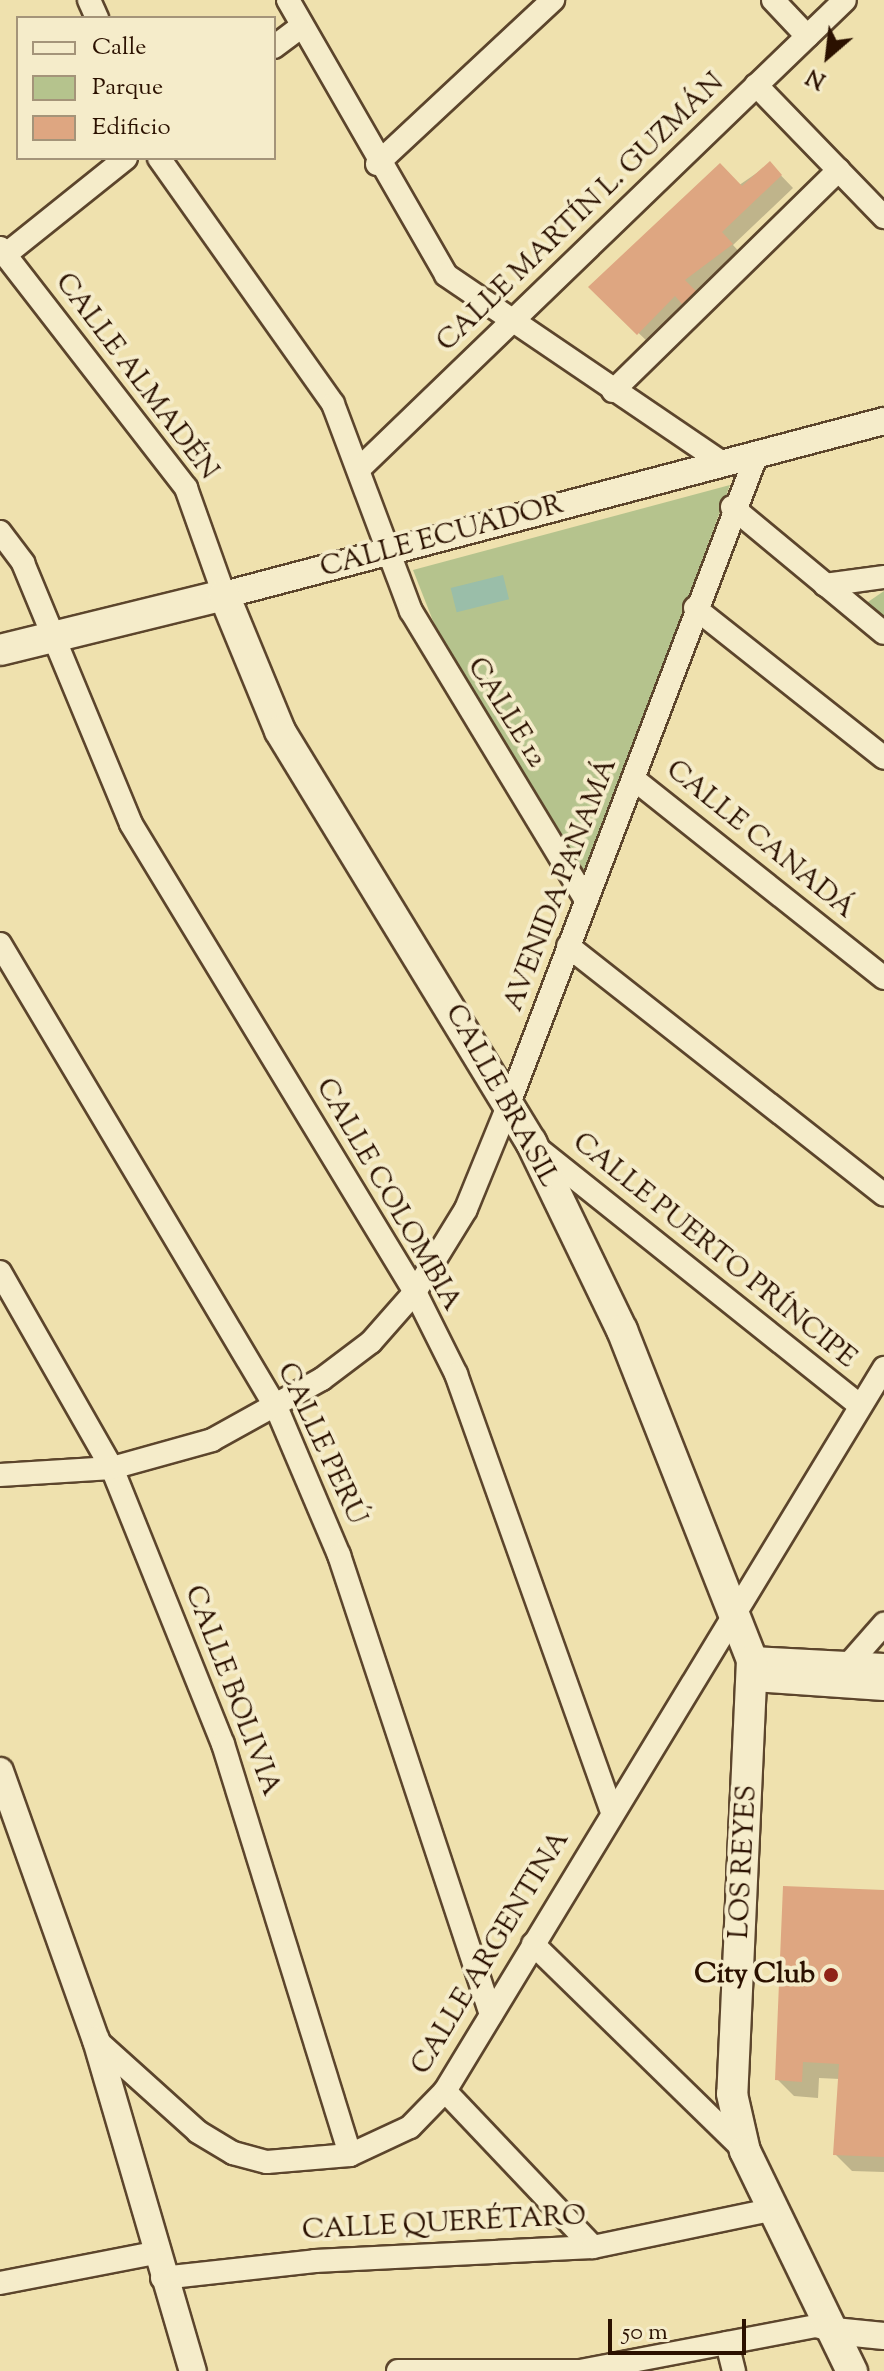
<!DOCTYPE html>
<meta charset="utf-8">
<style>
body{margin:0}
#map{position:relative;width:884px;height:2371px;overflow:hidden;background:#efe1ae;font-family:"Sorts Mill Goudy",serif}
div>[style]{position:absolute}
.green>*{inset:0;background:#b5c38d}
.water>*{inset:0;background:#9abea9;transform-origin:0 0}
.shadow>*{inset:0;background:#0003}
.building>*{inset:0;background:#dea681}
.roads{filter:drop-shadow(2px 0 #5c452c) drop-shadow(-2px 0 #5c452c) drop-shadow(0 2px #5c452c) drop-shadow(0 -2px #5c452c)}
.minor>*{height:22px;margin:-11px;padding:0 11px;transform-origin:11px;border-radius:11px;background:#f5ecca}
.tertiary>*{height:26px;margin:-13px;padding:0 13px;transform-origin:13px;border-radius:13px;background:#f5ecca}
.secondary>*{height:30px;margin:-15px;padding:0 15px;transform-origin:15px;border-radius:15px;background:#f5ecca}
.dots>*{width:22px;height:22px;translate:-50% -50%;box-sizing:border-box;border:4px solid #f5ecca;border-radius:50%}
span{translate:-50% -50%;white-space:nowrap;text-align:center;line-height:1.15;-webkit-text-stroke:8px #f5ecca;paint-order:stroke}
.street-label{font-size:28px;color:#2b1100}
.poi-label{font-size:28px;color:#2b1100;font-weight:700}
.right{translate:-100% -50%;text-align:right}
.legend{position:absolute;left:16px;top:16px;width:260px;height:144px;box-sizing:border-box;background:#f5ecca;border:2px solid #a49479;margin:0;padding:10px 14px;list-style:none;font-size:24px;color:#2b1100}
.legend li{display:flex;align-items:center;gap:16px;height:40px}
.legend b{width:40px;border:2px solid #a49479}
.north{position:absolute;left:788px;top:16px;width:80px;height:80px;-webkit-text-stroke:6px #f5ecca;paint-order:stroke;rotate:208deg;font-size:22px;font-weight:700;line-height:32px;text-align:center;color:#2b1100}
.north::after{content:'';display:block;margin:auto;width:28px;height:36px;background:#2b1100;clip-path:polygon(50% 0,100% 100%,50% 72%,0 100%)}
.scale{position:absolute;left:608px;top:2319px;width:138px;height:36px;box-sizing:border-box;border:4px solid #2b1100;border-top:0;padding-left:10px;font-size:24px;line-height:28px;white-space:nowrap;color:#2b1100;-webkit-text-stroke:6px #f5ecca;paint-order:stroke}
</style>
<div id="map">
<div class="green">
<div style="clip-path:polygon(730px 485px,585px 876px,435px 626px,413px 570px)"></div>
<div style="clip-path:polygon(884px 591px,884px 626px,865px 604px)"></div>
</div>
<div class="water">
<div style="left:503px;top:575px;width:25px;height:54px;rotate:76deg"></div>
</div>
<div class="shadow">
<div style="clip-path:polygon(770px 164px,793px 188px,733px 245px,744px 257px,695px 293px,706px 304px,651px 345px,591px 287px)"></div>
<div style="clip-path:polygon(784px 1888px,884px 1892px,884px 2172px,852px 2171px,835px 2154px,840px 2079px,819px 2078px,818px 2098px,794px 2096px,777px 2079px)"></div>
</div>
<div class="building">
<div style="clip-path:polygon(770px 161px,782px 175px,722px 232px,733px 244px,685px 280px,696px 291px,682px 304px,675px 296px,637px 335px,588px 287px,720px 163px,742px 186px)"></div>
<div style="clip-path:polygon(783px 1886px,884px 1890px,884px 2157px,833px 2155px,839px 2064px,803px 2062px,802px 2082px,775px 2080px)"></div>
</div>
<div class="roads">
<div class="minor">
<div style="left:89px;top:0;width:20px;rotate:66deg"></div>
<div style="left:288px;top:0;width:317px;rotate:60.1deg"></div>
<div style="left:446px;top:275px;width:335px;rotate:34.2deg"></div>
<div style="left:773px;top:0;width:50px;rotate:46.6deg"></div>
<div style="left:274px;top:47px;width:31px;rotate:-37deg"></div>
<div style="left:756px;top:85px;width:184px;rotate:45.9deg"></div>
<div style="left:159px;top:158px;width:301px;rotate:54.7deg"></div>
<div style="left:333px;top:404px;width:221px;rotate:69.4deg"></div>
<div style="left:411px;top:611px;width:338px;rotate:58.8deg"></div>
<div style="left:377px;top:164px;width:241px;rotate:-43deg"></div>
<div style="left:0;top:248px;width:304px;rotate:52.2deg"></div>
<div style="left:186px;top:488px;width:114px;rotate:70.4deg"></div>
<div style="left:5px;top:255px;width:155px;rotate:-38.7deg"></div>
<div style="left:613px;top:391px;width:316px;rotate:-44.4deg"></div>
<div style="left:359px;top:469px;width:675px;rotate:-43.98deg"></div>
<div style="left:732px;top:507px;width:197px;rotate:39.7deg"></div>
<div style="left:0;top:532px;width:39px;rotate:53deg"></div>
<div style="left:23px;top:563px;width:282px;rotate:67.5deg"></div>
<div style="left:131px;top:824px;width:547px;rotate:58.75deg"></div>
<div style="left:415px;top:1292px;width:92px;rotate:63.4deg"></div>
<div style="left:456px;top:1374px;width:465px;rotate:70.4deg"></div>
<div style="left:825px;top:585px;width:60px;rotate:-7.7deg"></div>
<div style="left:695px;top:608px;width:241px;rotate:38.4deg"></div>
<div style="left:635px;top:780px;width:318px;rotate:38.5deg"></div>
<div style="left:0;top:944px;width:541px;rotate:59.22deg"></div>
<div style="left:277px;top:1409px;width:159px;rotate:67deg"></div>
<div style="left:339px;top:1555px;width:484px;rotate:71.7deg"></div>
<div style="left:568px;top:946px;width:402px;rotate:38.2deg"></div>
<div style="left:536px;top:1147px;width:415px;rotate:38.6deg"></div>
<div style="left:0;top:1272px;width:226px;rotate:60.3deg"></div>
<div style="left:112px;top:1468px;width:297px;rotate:68.1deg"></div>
<div style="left:223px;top:1744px;width:430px;rotate:72.8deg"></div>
<div style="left:0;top:1475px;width:112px;rotate:-3.6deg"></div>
<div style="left:112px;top:1468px;width:104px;rotate:-15.6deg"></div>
<div style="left:212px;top:1440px;width:126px;rotate:-29deg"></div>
<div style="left:322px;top:1379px;width:61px;rotate:-37.1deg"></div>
<div style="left:371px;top:1342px;width:67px;rotate:-48.7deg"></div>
<div style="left:415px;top:1292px;width:97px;rotate:-58.4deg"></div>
<div style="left:466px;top:1209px;width:117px;rotate:-67.8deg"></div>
<div style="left:510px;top:1101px;width:693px;rotate:-69.11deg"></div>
<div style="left:840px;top:1674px;width:67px;rotate:-48.7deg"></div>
<div style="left:533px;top:1944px;width:296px;rotate:44.3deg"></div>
<div style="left:96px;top:2040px;width:137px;rotate:42deg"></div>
<div style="left:198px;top:2132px;width:41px;rotate:31deg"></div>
<div style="left:233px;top:2153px;width:35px;rotate:15deg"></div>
<div style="left:267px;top:2162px;width:83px;rotate:-4.8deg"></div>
<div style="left:350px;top:2155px;width:66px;rotate:-25deg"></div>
<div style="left:410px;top:2127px;width:50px;rotate:-45.8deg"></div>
<div style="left:445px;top:2091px;width:846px;rotate:-58.73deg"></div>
<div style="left:445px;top:2091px;width:215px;rotate:46.5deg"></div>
<div style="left:162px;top:2278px;width:154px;rotate:-6.3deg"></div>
<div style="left:315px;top:2261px;width:278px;rotate:-2.9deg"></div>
<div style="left:593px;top:2247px;width:186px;rotate:-11.8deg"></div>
<div style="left:0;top:2283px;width:158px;rotate:-11deg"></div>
<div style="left:727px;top:2343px;width:29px;rotate:76deg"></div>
<div style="left:398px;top:2371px;width:182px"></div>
<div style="left:580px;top:2371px;width:240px;rotate:-10.8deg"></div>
<div style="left:816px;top:2326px;width:19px;rotate:16deg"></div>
</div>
<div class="tertiary">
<div style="left:224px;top:595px;width:683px;rotate:-14.77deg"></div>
<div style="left:752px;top:1660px;width:132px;rotate:3deg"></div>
<div style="left:754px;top:1678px;width:130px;rotate:4deg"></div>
<div style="left:0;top:1771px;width:286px;rotate:70.4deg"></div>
<div style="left:96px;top:2040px;width:345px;rotate:73.7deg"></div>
<div style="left:834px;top:2331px;width:50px;rotate:5.7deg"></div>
</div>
<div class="secondary">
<div style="left:0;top:650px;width:231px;rotate:-13.8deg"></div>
<div style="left:224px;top:595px;width:147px;rotate:67.6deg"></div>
<div style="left:280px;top:731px;width:482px;rotate:58.6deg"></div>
<div style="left:531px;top:1142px;width:209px;rotate:64.2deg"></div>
<div style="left:622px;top:1330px;width:355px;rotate:68.5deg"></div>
<div style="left:752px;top:1660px;width:434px;rotate:92.6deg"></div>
<div style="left:732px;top:2094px;width:58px;rotate:77.2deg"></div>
<div style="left:745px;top:2151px;width:245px;rotate:64.1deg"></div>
</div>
</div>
<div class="dots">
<div style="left:831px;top:1975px;background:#8f2418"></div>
</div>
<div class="street-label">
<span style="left:581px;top:213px;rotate:-44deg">CALLE MARTÍN L. GUZMÁN</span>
<span style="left:136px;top:377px;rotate:53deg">CALLE ALMADÉN</span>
<span style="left:442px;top:537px;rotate:-15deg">CALLE ECUADOR</span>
<span style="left:506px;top:713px;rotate:58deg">CALLE 12</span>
<span style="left:760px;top:840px;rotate:39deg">CALLE CANADÁ</span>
<span style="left:561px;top:885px;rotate:-69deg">AVENIDA PANAMÁ</span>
<span style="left:501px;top:1096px;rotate:61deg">CALLE BRASIL</span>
<span style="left:388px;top:1195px;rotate:60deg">CALLE COLOMBIA</span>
<span style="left:714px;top:1251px;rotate:39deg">CALLE PUERTO PRÍNCIPE</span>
<span style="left:321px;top:1444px;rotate:65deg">CALLE PERÚ</span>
<span style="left:232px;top:1691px;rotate:69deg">CALLE BOLIVIA</span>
<span style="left:744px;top:1862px;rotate:-87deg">LOS REYES</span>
<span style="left:491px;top:1953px;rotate:-59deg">CALLE ARGENTINA</span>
<span style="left:444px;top:2224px;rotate:-3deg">CALLE QUERÉTARO</span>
</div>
<div class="poi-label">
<span class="right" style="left:815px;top:1975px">City Club</span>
</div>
<ul class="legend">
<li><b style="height:10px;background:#f5ecca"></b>Calle</li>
<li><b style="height:22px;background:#b5c38d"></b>Parque</li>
<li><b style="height:22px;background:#dea681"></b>Edificio</li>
</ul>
<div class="north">N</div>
<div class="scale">50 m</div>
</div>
